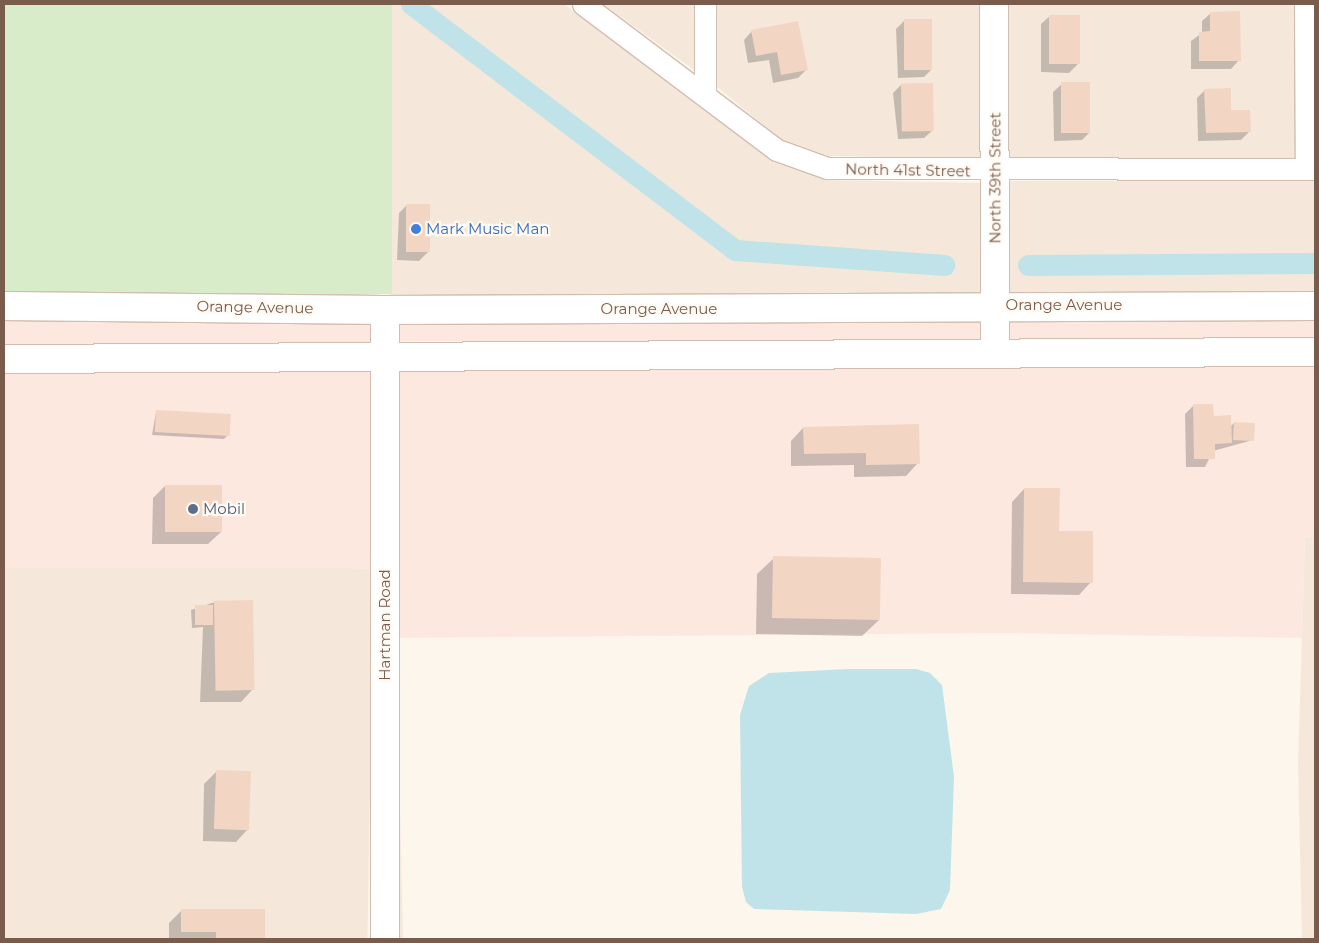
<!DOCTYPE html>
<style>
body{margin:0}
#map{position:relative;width:1319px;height:943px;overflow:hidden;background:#fdf6ec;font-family:Montserrat,sans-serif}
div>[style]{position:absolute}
.residential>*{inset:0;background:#f5e8da;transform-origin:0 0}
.commercial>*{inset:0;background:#fde8e0;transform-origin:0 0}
.green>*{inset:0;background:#d8ecc9;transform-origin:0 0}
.water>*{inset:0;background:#bfe3e8}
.shadow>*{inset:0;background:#0003}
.canal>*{height:21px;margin:-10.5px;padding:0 10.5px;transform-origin:10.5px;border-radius:10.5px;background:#bfe3e8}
.building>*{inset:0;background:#f3d5c3;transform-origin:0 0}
.roads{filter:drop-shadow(1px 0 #d1beb0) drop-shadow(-1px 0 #d1beb0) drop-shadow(0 1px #d1beb0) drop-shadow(0 -1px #d1beb0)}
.street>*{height:21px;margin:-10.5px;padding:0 10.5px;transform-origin:10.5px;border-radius:10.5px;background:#fff}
.secondary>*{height:28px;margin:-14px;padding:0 14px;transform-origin:14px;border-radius:14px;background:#fff}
.dots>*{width:14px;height:14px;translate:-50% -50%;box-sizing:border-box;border:2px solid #fffaf3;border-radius:50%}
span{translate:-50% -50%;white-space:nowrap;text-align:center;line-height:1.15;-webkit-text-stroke:4.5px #fffaf3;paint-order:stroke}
.street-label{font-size:15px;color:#7a5c4d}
.shop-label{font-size:15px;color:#366cbe}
.left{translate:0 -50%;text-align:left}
.service-label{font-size:15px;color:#4e5e75}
.frame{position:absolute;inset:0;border:5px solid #7a5c4d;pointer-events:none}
</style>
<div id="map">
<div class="residential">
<div style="clip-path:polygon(392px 4px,564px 4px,773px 162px,827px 180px,986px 183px,984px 293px,390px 298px)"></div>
<div style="clip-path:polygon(603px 4px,694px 4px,694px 70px)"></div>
<div style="clip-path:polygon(715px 4px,983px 4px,985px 159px,829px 156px,781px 139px,716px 86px)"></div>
<div style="left:1005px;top:4px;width:289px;height:155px"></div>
<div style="left:1315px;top:181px;width:113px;height:308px;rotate:90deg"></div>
<div style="clip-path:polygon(1305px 537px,1315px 537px,1315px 939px,1302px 939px,1298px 765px)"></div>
<div style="left:4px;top:562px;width:370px;height:377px;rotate:1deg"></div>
<div style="clip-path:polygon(396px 638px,403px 939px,396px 939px)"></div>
</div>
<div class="commercial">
<div style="clip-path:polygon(246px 319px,375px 322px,375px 346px,4px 347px,4px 321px)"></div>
<div style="left:984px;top:319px;width:22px;height:588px;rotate:90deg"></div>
<div style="left:1006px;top:319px;width:309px;height:22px"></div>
<div style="clip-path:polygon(1315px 364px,1315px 537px,1305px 538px,1302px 638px,1005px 633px,396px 638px,396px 370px)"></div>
<div style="left:375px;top:370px;width:198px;height:371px;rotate:90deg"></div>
</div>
<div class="green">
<div style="left:4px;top:4px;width:388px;height:290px"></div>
</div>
<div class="water">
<div style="clip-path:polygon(849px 669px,916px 669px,930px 673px,942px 685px,954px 777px,950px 890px,941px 909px,916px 914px,754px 909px,746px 902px,742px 887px,740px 715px,749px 686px,769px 673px)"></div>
</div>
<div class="shadow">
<div style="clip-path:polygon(1211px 13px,1239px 60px,1231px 69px,1191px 69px,1191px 41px,1202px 33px,1202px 21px)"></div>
<div style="clip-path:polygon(1050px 16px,1078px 64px,1069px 73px,1041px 72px,1041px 24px)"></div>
<div style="clip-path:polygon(904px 21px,932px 69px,924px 77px,898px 78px,896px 29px)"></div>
<div style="clip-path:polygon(752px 31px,806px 70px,798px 78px,773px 83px,769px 60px,748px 63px,744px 40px)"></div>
<div style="clip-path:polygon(932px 84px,933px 130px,924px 138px,898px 139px,893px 93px,901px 85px)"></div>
<div style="clip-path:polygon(1062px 84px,1090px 132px,1082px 140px,1054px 141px,1053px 92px)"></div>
<div style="clip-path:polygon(1205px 90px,1250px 131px,1241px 140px,1198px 141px,1197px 98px)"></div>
<div style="clip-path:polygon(407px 205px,428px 252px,419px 261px,397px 260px,399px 213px)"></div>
<div style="clip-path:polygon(1193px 406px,1230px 427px,1234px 423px,1253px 440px,1213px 451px,1205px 467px,1186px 467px,1185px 414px)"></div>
<div style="clip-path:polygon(156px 412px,228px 435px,224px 439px,152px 435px)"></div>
<div style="clip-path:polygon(803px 428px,918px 463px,906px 476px,854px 477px,854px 465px,791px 466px,791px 441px)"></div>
<div style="clip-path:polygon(165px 486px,221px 532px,208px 544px,152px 544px,153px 498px)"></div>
<div style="clip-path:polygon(1024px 489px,1091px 582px,1079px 595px,1011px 594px,1012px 502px)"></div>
<div style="clip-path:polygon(774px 558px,879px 620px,862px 636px,756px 634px,757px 574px)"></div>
<div style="clip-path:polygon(215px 602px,253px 689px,241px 702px,200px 702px,203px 627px,192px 628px,191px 610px)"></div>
<div style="clip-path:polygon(217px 771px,248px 829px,236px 842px,203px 841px,204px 784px)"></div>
<div style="clip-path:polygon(182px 910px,263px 910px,263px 939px,169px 939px,169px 923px)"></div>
</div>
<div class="canal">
<div style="left:411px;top:4px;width:407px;rotate:37.2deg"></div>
<div style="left:735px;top:250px;width:210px;rotate:4.1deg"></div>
<div style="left:1028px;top:265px;width:287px;rotate:-0.4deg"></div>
</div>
<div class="building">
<div style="clip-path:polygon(1240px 11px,1241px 61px,1199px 61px,1199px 32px,1210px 31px,1210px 12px)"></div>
<div style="left:1049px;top:15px;width:31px;height:49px"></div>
<div style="left:904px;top:19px;width:28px;height:51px"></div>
<div style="clip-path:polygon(798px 21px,808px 70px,781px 75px,777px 52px,756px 56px,751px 30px)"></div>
<div style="left:1061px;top:82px;width:29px;height:51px"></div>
<div style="left:933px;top:83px;width:48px;height:32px;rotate:89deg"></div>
<div style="clip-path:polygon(1231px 88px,1231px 110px,1250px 110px,1251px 132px,1206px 133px,1204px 89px)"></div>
<div style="left:406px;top:204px;width:24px;height:48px"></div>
<div style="clip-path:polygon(1193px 404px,1213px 404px,1214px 416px,1231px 415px,1232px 443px,1215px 444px,1215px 459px,1194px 459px)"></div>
<div style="left:156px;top:410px;width:75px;height:22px;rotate:3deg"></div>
<div style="left:1234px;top:422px;width:21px;height:18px;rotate:3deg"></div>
<div style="clip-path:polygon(919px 424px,920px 464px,866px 465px,866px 453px,804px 454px,803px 427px)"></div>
<div style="left:165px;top:485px;width:57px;height:47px"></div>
<div style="clip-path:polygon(1024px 488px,1060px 488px,1059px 531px,1093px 531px,1093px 583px,1023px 582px)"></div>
<div style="left:773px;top:556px;width:108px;height:62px;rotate:1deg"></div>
<div style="left:253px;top:600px;width:90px;height:39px;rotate:89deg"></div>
<div style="left:195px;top:605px;width:18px;height:20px"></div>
<div style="left:216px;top:770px;width:35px;height:59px;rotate:2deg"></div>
<div style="clip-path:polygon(181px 909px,265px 909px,265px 939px,216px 939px,216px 932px,181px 932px)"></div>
</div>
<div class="roads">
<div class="street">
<div style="left:583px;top:4px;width:243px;rotate:37deg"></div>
<div style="left:777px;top:150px;width:53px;rotate:19.8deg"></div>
<div style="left:827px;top:168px;width:488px;rotate:0.1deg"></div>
<div style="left:705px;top:4px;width:88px;rotate:90deg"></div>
<div style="left:1305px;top:4px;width:165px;rotate:89.7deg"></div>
</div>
<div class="secondary">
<div style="left:994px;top:4px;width:349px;rotate:89.8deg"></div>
<div style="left:4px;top:306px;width:381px;rotate:0.6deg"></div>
<div style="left:385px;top:310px;width:930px;rotate:-0.25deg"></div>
<div style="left:4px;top:359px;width:1311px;rotate:-0.31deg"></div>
<div style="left:385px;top:939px;width:629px;rotate:-90deg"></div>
</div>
</div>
<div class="dots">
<div style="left:416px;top:229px;background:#3f7fe0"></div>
<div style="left:193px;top:509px;background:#5c6f8a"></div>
</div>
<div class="street-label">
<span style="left:908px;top:170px;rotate:1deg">North 41st Street</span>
<span style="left:995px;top:178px;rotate:-90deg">North 39th Street</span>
<span style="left:1064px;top:305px">Orange Avenue</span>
<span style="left:255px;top:307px;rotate:1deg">Orange Avenue</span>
<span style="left:659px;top:309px">Orange Avenue</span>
<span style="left:385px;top:625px;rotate:-90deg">Hartman Road</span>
</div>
<div class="shop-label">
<span class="left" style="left:426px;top:229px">Mark Music Man</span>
</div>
<div class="service-label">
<span class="left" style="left:203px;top:509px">Mobil</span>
</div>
<div class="frame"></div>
</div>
